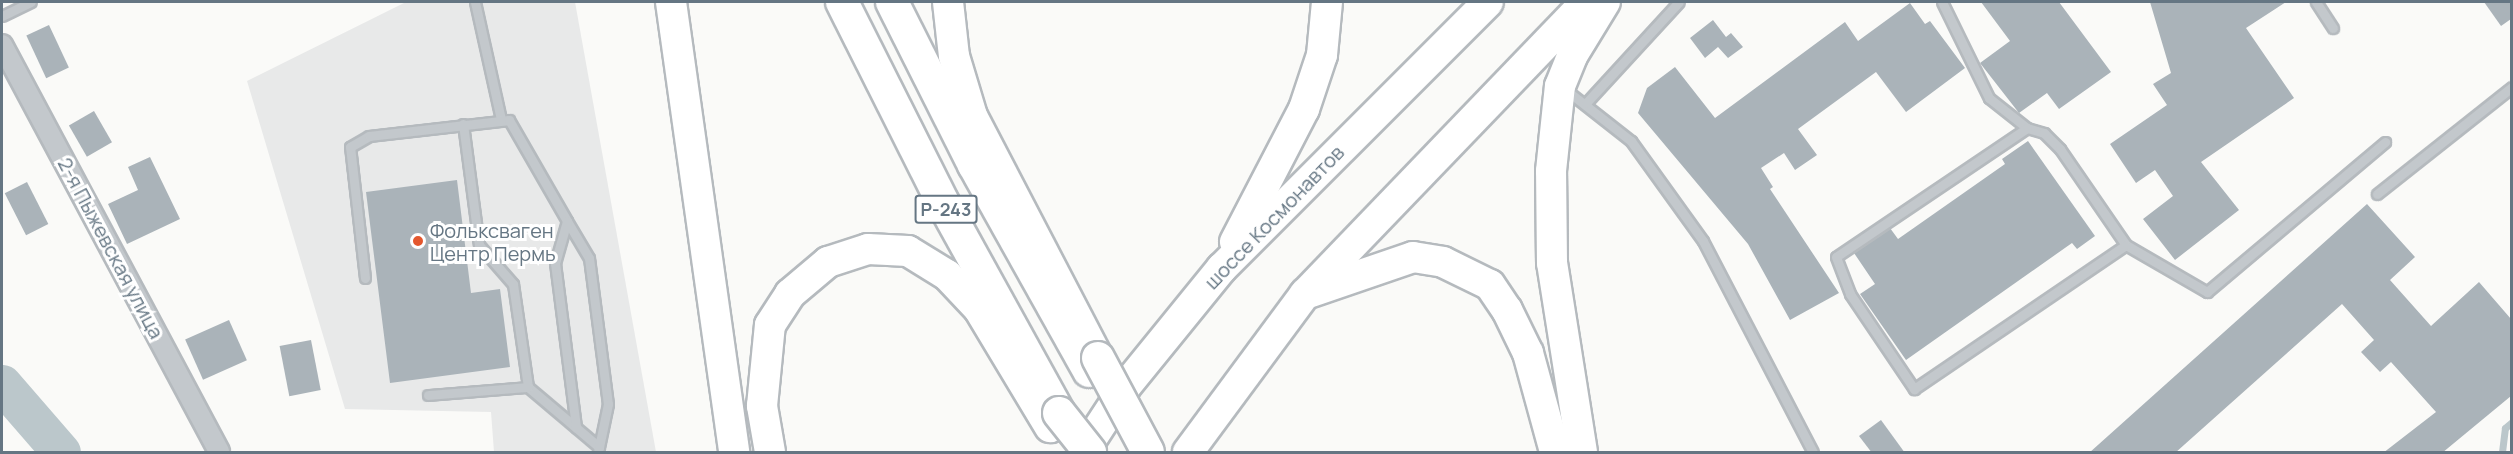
<!DOCTYPE html>
<meta charset="utf-8">
<style>
body{margin:0}
#map{position:relative;width:2513px;height:454px;overflow:hidden;background:#fafaf8;font-family:Manrope,sans-serif}
div>[style]{position:absolute}
.built>*{inset:0;background:#e8e9e9}
.stream>*{height:7px;margin:-3.5px;padding:0 3.5px;transform-origin:3.5px;border-radius:3.5px;background:#bbc7cb}
.river>*{height:39px;margin:-19.5px;padding:0 19.5px;transform-origin:19.5px;border-radius:19.5px;background:#bbc7cb}
.building>*{inset:0;background:#aab3b9;transform-origin:0 0}
.roads{filter:drop-shadow(2px 0 #b5babe) drop-shadow(-2px 0 #b5babe) drop-shadow(0 2px #b5babe) drop-shadow(0 -2px #b5babe)}
.service>*{height:9px;margin:-4.5px;padding:0 4.5px;transform-origin:4.5px;border-radius:4.5px;background:#c3c8cc}
.minor>*{height:20px;margin:-10px;padding:0 10px;transform-origin:10px;border-radius:10px;background:#c3c8cc}
.primary>*{height:30px;margin:-15px;padding:0 15px;transform-origin:15px;border-radius:15px;background:#fff}
.trunk>*{height:32px;margin:-16px;padding:0 16px;transform-origin:16px;border-radius:16px;background:#fff}
.bridges{filter:drop-shadow(2px 0 #b4b9bd) drop-shadow(-2px 0 #b4b9bd) drop-shadow(0 2px #b4b9bd) drop-shadow(0 -2px #b4b9bd)}
.trunk-bridge>*{height:32px;margin:-16px;padding:0 16px;transform-origin:16px;border-radius:16px;background:#fff}
.dots>*{width:16px;height:16px;translate:-50% -50%;box-sizing:border-box;border:3px solid #fff;border-radius:50%}
span{translate:-50% -50%;white-space:nowrap;text-align:center;line-height:1.15;-webkit-text-stroke:6px #fff;paint-order:stroke}
.shield-label span{padding:2px 4px;background:#fff;border:2px solid;border-radius:4px;-webkit-text-stroke-width:0}
.shield-label{font-size:18px;color:#657683;font-weight:700}
.street-label{font-size:20px;color:#657683}
.poi-label{font-size:20px;color:#657683}
.left{translate:0 -50%;text-align:left}
.frame{position:absolute;inset:0;border:3px solid #657683;pointer-events:none}
</style>
<div id="map">
<div class="built">
<div style="clip-path:polygon(406px 2px,575px 2px,656px 452px,494px 452px,491px 412px,345px 409px,247px 81px)"></div>
</div>
<div class="stream">
<div style="left:2502px;top:452px;width:24px;rotate:-83deg"></div>
<div style="left:2505px;top:428px;width:9px;rotate:-41deg"></div>
</div>
<div class="river">
<div style="left:2px;top:384px;width:90px;rotate:49.1deg"></div>
</div>
<div class="building">
<div style="clip-path:polygon(1981px 2px,2059px 2px,2111px 72px,2059px 109px,2047px 93px,2019px 113px,1980px 63px,2010px 41px)"></div>
<div style="clip-path:polygon(2150px 2px,2286px 2px,2246px 28px,2294px 98px,2201px 162px,2239px 210px,2175px 260px,2143px 219px,2173px 196px,2155px 170px,2136px 183px,2110px 144px,2167px 105px,2153px 84px,2171px 73px)"></div>
<div style="clip-path:polygon(2484px 2px,2511px 2px,2511px 19px,2501px 26px)"></div>
<div style="clip-path:polygon(1910px 3px,1925px 24px,1930px 21px,1965px 68px,1906px 112px,1876px 72px,1798px 129px,1817px 155px,1795px 170px,1784px 153px,1761px 168px,1773px 187px,1770px 189px,1839px 293px,1790px 320px,1748px 244px,1638px 113px,1647px 88px,1675px 67px,1715px 118px,1845px 22px,1858px 41px)"></div>
<div style="clip-path:polygon(1713px 20px,1726px 37px,1731px 33px,1743px 47px,1728px 58px,1718px 47px,1705px 58px,1690px 38px)"></div>
<div style="left:49px;top:25px;width:47px;height:25px;rotate:65deg"></div>
<div style="left:94px;top:111px;width:36px;height:29px;rotate:60deg"></div>
<div style="clip-path:polygon(2028px 141px,2095px 236px,2077px 249px,2072px 243px,1906px 360px,1860px 294px,1875px 284px,1854px 253px,1890px 228px,1898px 239px,2005px 164px,2002px 159px)"></div>
<div style="clip-path:polygon(150px 157px,180px 219px,127px 244px,108px 204px,138px 190px,128px 167px)"></div>
<div style="clip-path:polygon(457px 180px,471px 293px,500px 289px,510px 367px,390px 383px,366px 192px)"></div>
<div style="left:27px;top:182px;width:47px;height:25px;rotate:63deg"></div>
<div style="clip-path:polygon(2367px 204px,2415px 257px,2390px 280px,2431px 326px,2479px 282px,2511px 319px,2511px 396px,2442px 453px,2383px 453px,2436px 412px,2391px 362px,2380px 372px,2361px 352px,2374px 340px,2342px 304px,2175px 453px,2089px 453px)"></div>
<div style="left:229px;top:320px;width:44px;height:48px;rotate:66deg"></div>
<div style="left:311px;top:340px;width:51px;height:32px;rotate:79deg"></div>
<div style="clip-path:polygon(1881px 420px,1905px 453px,1872px 453px,1859px 436px)"></div>
</div>
<div class="roads">
<div class="service">
<div style="left:475px;top:2px;width:120px;rotate:77.5deg"></div>
<div style="left:1942px;top:2px;width:107px;rotate:63.9deg"></div>
<div style="left:1989px;top:98px;width:48px;rotate:38.3deg"></div>
<div style="left:2027px;top:128px;width:18px;rotate:16deg"></div>
<div style="left:2044px;top:133px;width:23px;rotate:45deg"></div>
<div style="left:2060px;top:149px;width:116px;rotate:55.5deg"></div>
<div style="left:2126px;top:245px;width:94px;rotate:30.1deg"></div>
<div style="left:2207px;top:292px;width:233px;rotate:-40.1deg"></div>
<div style="left:2316px;top:2px;width:31px;rotate:57deg"></div>
<div style="left:2px;top:16px;width:32px;rotate:-26deg"></div>
<div style="left:1566px;top:90px;width:83px;rotate:38.1deg"></div>
<div style="left:1631px;top:141px;width:123px;rotate:54.2deg"></div>
<div style="left:1703px;top:241px;width:238px;rotate:62.5deg"></div>
<div style="left:1586px;top:103px;width:137px;rotate:-47.4deg"></div>
<div style="left:463px;top:124px;width:122px;rotate:82.5deg"></div>
<div style="left:479px;top:245px;width:52px;rotate:48.9deg"></div>
<div style="left:513px;top:284px;width:104px;rotate:81.7deg"></div>
<div style="left:528px;top:387px;width:93px;rotate:40.2deg"></div>
<div style="left:599px;top:447px;width:5px;rotate:101deg"></div>
<div style="left:2027px;top:128px;width:230px;rotate:146deg"></div>
<div style="left:1836px;top:257px;width:40px;rotate:69deg"></div>
<div style="left:1850px;top:294px;width:115px;rotate:56deg"></div>
<div style="left:1914px;top:389px;width:256px;rotate:-34.2deg"></div>
<div style="left:2377px;top:194px;width:172px;rotate:-38.4deg"></div>
<div style="left:567px;top:221px;width:43px;rotate:59.3deg"></div>
<div style="left:589px;top:258px;width:147px;rotate:82.6deg"></div>
<div style="left:608px;top:404px;width:44px;rotate:101.8deg"></div>
<div style="left:365px;top:278px;width:132px;rotate:-96.5deg"></div>
<div style="left:350px;top:147px;width:22px;rotate:-30deg"></div>
<div style="left:369px;top:136px;width:141px;rotate:-6.5deg"></div>
<div style="left:509px;top:120px;width:116px;rotate:60.1deg"></div>
<div style="left:567px;top:221px;width:44px;rotate:105.9deg"></div>
<div style="left:555px;top:263px;width:166px;rotate:82.7deg"></div>
<div style="left:428px;top:395px;width:100px;rotate:-4.6deg"></div>
</div>
<div class="minor">
<div style="left:2px;top:45px;width:461px;rotate:61.9deg"></div>
</div>
<div class="primary">
<div style="left:671px;top:2px;width:454px;rotate:82deg"></div>
<div style="left:948px;top:2px;width:54px;rotate:83.7deg"></div>
<div style="left:954px;top:56px;width:63px;rotate:73.3deg"></div>
<div style="left:972px;top:116px;width:273px;rotate:62.5deg"></div>
<div style="left:1235px;top:242px;width:150px;rotate:-62.6deg"></div>
<div style="left:1304px;top:109px;width:57px;rotate:-71.6deg"></div>
<div style="left:1322px;top:55px;width:53px;rotate:-84.6deg"></div>
<div style="left:1311px;top:292px;width:108px;rotate:-18.9deg"></div>
<div style="left:1413px;top:257px;width:30px;rotate:9deg"></div>
<div style="left:1443px;top:262px;width:52px;rotate:26.1deg"></div>
<div style="left:1490px;top:285px;width:30px;rotate:56deg"></div>
<div style="left:1507px;top:310px;width:48px;rotate:64deg"></div>
<div style="left:1528px;top:353px;width:103px;rotate:74.7deg"></div>
<div style="left:770px;top:452px;width:47px;rotate:-99.9deg"></div>
<div style="left:762px;top:406px;width:81px;rotate:-84.4deg"></div>
<div style="left:770px;top:325px;width:37px;rotate:-57deg"></div>
<div style="left:790px;top:294px;width:50px;rotate:-40.1deg"></div>
<div style="left:828px;top:262px;width:42px;rotate:-18deg"></div>
<div style="left:868px;top:249px;width:40px;rotate:2.9deg"></div>
<div style="left:908px;top:251px;width:46px;rotate:31.6deg"></div>
<div style="left:947px;top:275px;width:47px;rotate:46.7deg"></div>
<div style="left:979px;top:309px;width:138px;rotate:59deg"></div>
<div style="left:1083px;top:452px;width:79px;rotate:-56.9deg"></div>
<div style="left:1126px;top:386px;width:152px;rotate:-50.9deg"></div>
<div style="left:1222px;top:268px;width:376px;rotate:-45deg"></div>
<div style="left:1188px;top:452px;width:197px;rotate:-53.5deg"></div>
<div style="left:1305px;top:294px;width:405px;rotate:-46.1deg"></div>
<div style="left:1582px;top:452px;width:191px;rotate:-99deg"></div>
<div style="left:1552px;top:263px;width:92px;rotate:-90.6deg"></div>
<div style="left:1551px;top:171px;width:85px;rotate:-84deg"></div>
<div style="left:1560px;top:86px;width:32px;rotate:-68deg"></div>
<div style="left:1572px;top:56px;width:63px;rotate:-58.6deg"></div>
</div>
<div class="trunk">
<div style="left:842px;top:2px;width:225px;rotate:63.3deg"></div>
<div style="left:943px;top:203px;width:240px;rotate:61.1deg"></div>
<div style="left:892px;top:2px;width:182px;rotate:63.3deg"></div>
<div style="left:974px;top:165px;width:236px;rotate:60.8deg"></div>
</div>
</div>
<div class="bridges">
<div class="trunk-bridge">
<div style="left:1098px;top:358px;width:106px;rotate:62deg"></div>
<div style="left:1059px;top:413px;width:50px;rotate:51.5deg"></div>
</div>
</div>
<div class="dots">
<div style="left:418px;top:241px;background:#e4572e"></div>
</div>
<div class="shield-label">
<span style="left:946px;top:209px">Р-243</span>
</div>
<div class="street-label">
<span style="left:1274px;top:217px;rotate:-46deg">шоссе Космонавтов</span>
<span style="left:111px;top:248px;rotate:62deg">2-я Пыжевская улица</span>
</div>
<div class="poi-label">
<span class="left" style="left:430px;top:242px">Фольксваген<br>Центр Пермь</span>
</div>
<div class="frame"></div>
</div>
